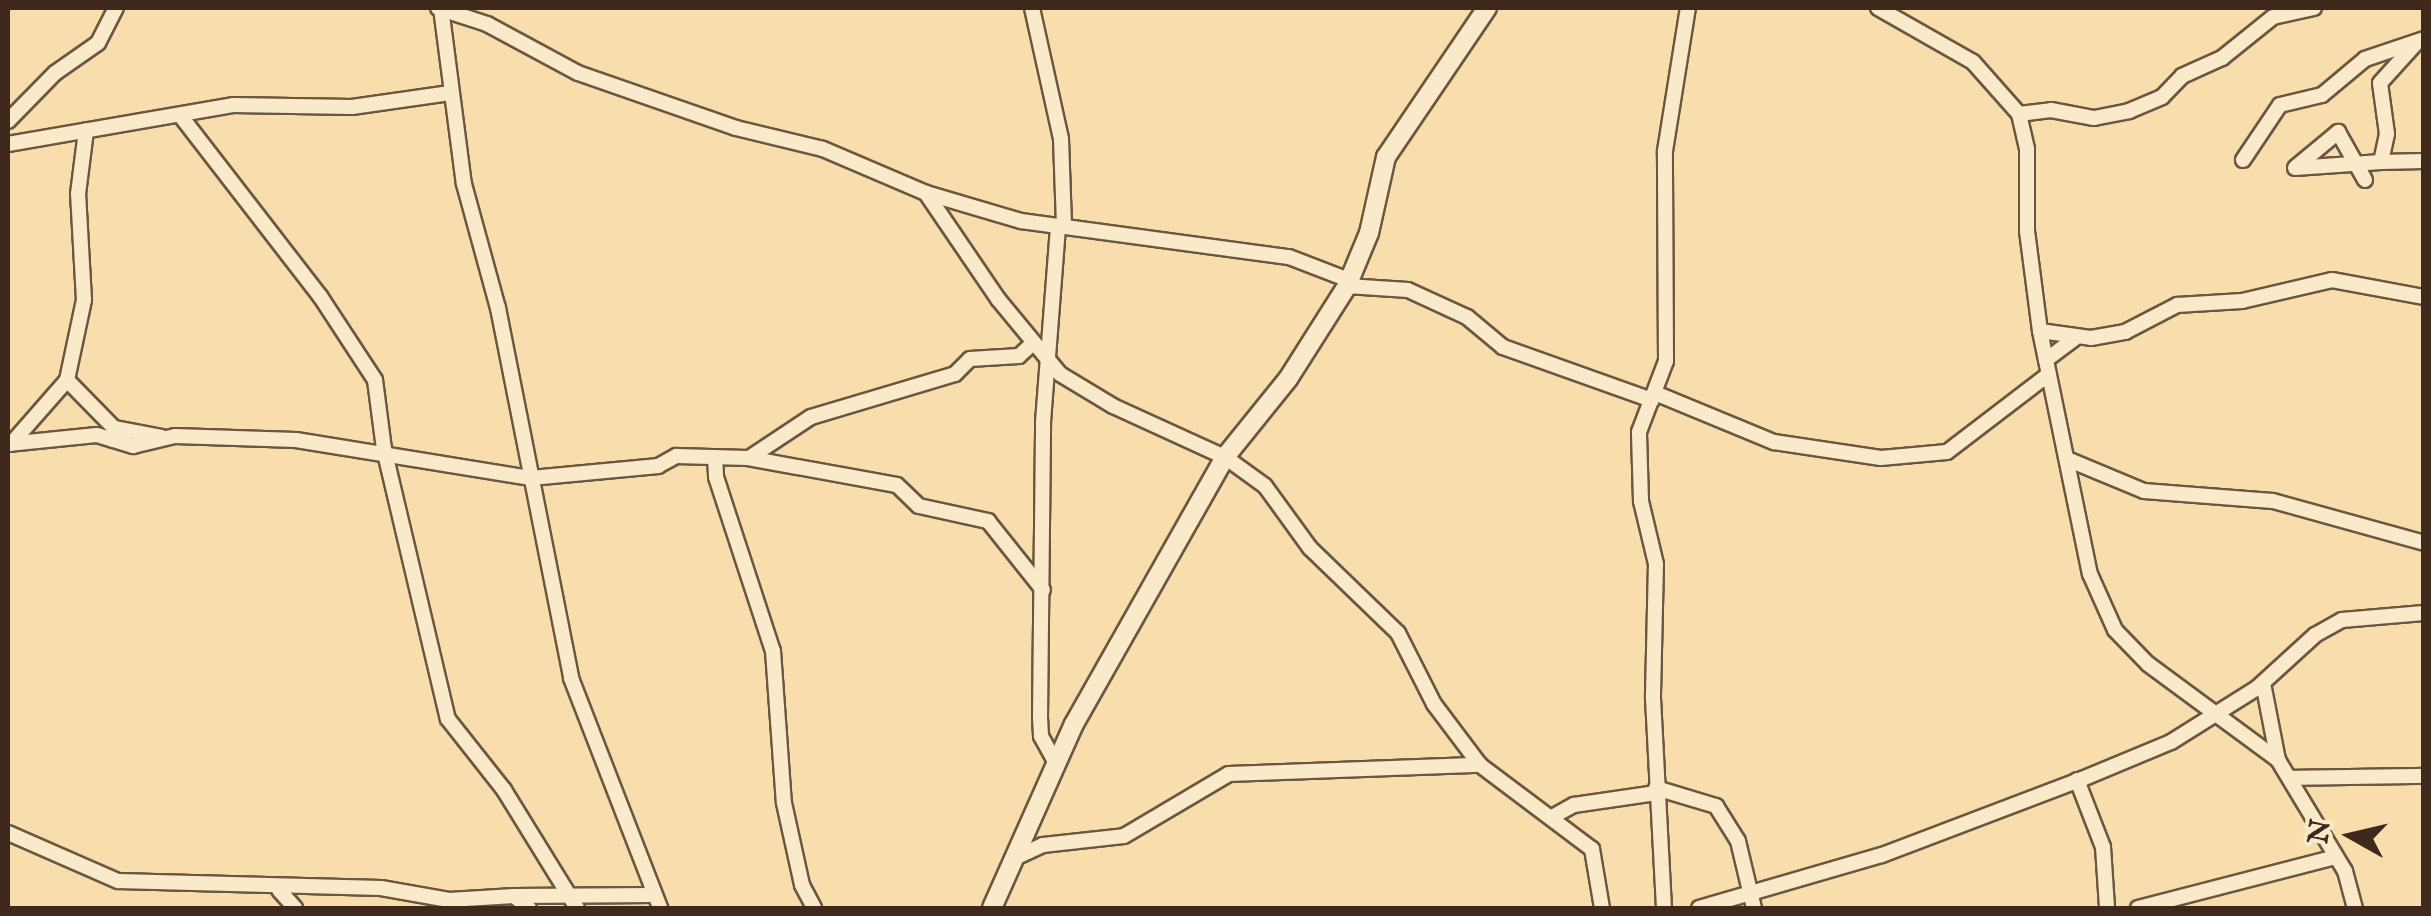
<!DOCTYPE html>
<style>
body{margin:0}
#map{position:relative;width:2431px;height:916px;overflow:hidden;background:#f7deac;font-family:"IM FELL English",serif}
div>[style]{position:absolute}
.roads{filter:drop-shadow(2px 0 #6d5641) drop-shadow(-2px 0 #6d5641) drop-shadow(0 2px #6d5641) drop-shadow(0 -2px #6d5641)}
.minor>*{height:14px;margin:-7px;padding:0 7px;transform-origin:7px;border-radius:7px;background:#faeac9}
.tertiary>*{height:18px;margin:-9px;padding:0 9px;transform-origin:9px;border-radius:9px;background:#faeac9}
span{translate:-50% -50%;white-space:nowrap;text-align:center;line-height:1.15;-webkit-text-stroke:9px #faeac9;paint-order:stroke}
.frame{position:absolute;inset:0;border:10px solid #3f291d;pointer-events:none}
.north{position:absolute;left:2301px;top:786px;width:100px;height:100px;-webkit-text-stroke:8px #faeac9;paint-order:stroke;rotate:278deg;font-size:28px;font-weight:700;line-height:40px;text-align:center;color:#3f291d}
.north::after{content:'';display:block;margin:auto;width:35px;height:45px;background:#3f291d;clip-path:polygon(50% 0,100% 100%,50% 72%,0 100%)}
</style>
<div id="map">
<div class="roads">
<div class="minor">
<div style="left:438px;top:8px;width:52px;rotate:18.1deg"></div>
<div style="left:487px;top:24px;width:103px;rotate:28.3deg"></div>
<div style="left:578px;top:73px;width:167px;rotate:19.2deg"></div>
<div style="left:736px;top:128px;width:89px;rotate:13.6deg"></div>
<div style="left:823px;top:149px;width:112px;rotate:23.1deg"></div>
<div style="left:926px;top:193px;width:128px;rotate:55.8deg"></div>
<div style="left:998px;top:299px;width:97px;rotate:50.4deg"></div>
<div style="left:1060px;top:374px;width:62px;rotate:31.1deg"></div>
<div style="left:1113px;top:406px;width:123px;rotate:24.5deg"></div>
<div style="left:1225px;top:457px;width:49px;rotate:35.9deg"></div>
<div style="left:1265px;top:486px;width:77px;rotate:54deg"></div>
<div style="left:1310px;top:548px;width:122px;rotate:44deg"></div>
<div style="left:1398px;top:633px;width:80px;rotate:63.1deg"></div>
<div style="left:1434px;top:704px;width:76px;rotate:53deg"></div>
<div style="left:1480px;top:765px;width:140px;rotate:36.9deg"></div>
<div style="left:1592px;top:849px;width:60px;rotate:80.4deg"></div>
<div style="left:441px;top:8px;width:177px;rotate:82.6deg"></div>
<div style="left:464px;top:184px;width:129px;rotate:74.7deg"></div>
<div style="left:498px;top:308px;width:377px;rotate:78.8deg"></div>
<div style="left:571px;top:678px;width:247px;rotate:68.8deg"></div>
<div style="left:1032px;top:8px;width:134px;rotate:77.5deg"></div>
<div style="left:1061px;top:139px;width:87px;rotate:88deg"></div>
<div style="left:1878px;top:8px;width:109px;rotate:29.6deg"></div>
<div style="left:1973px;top:62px;width:69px;rotate:48.5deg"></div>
<div style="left:2019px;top:114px;width:36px;rotate:77deg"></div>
<div style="left:2027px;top:149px;width:82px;rotate:90deg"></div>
<div style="left:2027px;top:231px;width:101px;rotate:82.6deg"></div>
<div style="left:2040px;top:331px;width:248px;rotate:78.4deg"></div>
<div style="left:2090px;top:574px;width:61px;rotate:65.9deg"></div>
<div style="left:2115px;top:630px;width:47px;rotate:45.9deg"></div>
<div style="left:2148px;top:664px;width:162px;rotate:36.4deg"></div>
<div style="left:2278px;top:760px;width:130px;rotate:58.9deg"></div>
<div style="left:2345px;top:871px;width:38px;rotate:75deg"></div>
<div style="left:2019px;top:114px;width:32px;rotate:-7deg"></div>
<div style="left:2051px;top:110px;width:44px;rotate:10.5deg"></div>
<div style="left:2094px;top:118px;width:36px;rotate:-11deg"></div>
<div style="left:2129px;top:111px;width:36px;rotate:-23deg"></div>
<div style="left:2162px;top:97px;width:29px;rotate:-46deg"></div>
<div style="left:2182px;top:76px;width:44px;rotate:-24.2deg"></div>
<div style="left:2222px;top:58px;width:65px;rotate:-38.8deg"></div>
<div style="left:2273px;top:17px;width:42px;rotate:-12.4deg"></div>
<div style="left:180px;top:115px;width:229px;rotate:52.3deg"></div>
<div style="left:320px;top:296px;width:100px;rotate:56.8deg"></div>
<div style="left:375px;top:380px;width:70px;rotate:82.6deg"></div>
<div style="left:384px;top:449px;width:277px;rotate:76.7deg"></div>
<div style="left:448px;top:719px;width:90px;rotate:51.7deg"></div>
<div style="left:504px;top:790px;width:139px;rotate:58.3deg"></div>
<div style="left:8px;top:121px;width:67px;rotate:-45.6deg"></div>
<div style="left:55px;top:73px;width:52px;rotate:-34.9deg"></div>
<div style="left:98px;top:43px;width:39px;rotate:-63deg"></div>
<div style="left:8px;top:144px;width:228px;rotate:-9.8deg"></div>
<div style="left:233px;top:105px;width:119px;rotate:1deg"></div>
<div style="left:352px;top:107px;width:99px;rotate:-8.1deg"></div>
<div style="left:2243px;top:160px;width:66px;rotate:-56.1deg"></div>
<div style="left:2280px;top:105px;width:43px;rotate:-13.4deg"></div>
<div style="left:2322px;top:95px;width:56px;rotate:-39.9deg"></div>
<div style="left:2365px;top:59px;width:62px;rotate:-18.7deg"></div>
<div style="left:2381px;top:162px;width:43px;rotate:-1.3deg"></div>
<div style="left:2296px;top:167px;width:55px;rotate:-39.8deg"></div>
<div style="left:2338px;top:132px;width:55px;rotate:60.6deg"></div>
<div style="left:2295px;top:168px;width:86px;rotate:-4deg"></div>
<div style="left:2381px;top:162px;width:29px;rotate:-78deg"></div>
<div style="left:2387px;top:134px;width:51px;rotate:-97.8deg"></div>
<div style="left:2380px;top:83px;width:55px;rotate:-47.9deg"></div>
<div style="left:926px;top:193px;width:99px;rotate:16.4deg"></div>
<div style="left:1021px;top:221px;width:270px;rotate:7.7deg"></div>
<div style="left:1289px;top:257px;width:64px;rotate:21deg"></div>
<div style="left:1347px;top:286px;width:61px;rotate:3.8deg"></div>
<div style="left:1408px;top:290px;width:65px;rotate:24.6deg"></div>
<div style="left:1467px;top:317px;width:47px;rotate:39.8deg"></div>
<div style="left:1503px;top:347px;width:158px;rotate:19.6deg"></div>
<div style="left:2040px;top:331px;width:51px;rotate:7.8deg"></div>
<div style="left:2091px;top:338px;width:35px;rotate:-10deg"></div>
<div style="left:2125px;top:332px;width:59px;rotate:-27.4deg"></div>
<div style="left:2177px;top:305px;width:65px;rotate:-3.5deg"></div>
<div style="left:2242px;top:301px;width:92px;rotate:-13.1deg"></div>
<div style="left:2332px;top:280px;width:94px;rotate:10.5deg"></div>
<div style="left:2046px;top:360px;width:36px;rotate:-37deg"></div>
<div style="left:67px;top:380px;width:67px;rotate:45.6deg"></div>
<div style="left:114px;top:428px;width:12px;rotate:95deg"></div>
<div style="left:1655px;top:393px;width:129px;rotate:22.4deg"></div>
<div style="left:1774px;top:442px;width:108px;rotate:8.5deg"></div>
<div style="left:1881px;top:458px;width:66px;rotate:-5.2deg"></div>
<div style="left:1947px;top:452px;width:128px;rotate:-37.4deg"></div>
<div style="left:114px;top:428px;width:48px;rotate:10.8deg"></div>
<div style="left:8px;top:444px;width:89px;rotate:-5.8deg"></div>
<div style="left:97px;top:435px;width:38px;rotate:17deg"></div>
<div style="left:133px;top:446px;width:43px;rotate:-13.4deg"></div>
<div style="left:175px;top:436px;width:121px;rotate:1.9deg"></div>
<div style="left:296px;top:440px;width:238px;rotate:9.2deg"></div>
<div style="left:531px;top:478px;width:128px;rotate:-5.4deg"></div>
<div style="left:658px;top:466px;width:21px;rotate:-29deg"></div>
<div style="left:676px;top:456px;width:72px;rotate:1.6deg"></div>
<div style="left:748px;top:458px;width:151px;rotate:10.3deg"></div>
<div style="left:897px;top:485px;width:30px;rotate:44deg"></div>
<div style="left:919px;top:506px;width:71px;rotate:12.3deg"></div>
<div style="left:988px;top:521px;width:88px;rotate:51.4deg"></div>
<div style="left:11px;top:444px;width:85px;rotate:-48.8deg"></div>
<div style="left:67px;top:380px;width:82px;rotate:-78deg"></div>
<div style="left:84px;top:300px;width:106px;rotate:-93.2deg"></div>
<div style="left:78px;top:194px;width:64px;rotate:-82.8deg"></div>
<div style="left:715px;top:457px;width:20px;rotate:87deg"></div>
<div style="left:716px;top:477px;width:183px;rotate:71.9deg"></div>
<div style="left:773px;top:651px;width:152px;rotate:85.9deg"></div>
<div style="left:784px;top:803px;width:84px;rotate:77.6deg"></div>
<div style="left:802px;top:885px;width:26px;rotate:62deg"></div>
<div style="left:749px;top:458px;width:74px;rotate:-33.5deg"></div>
<div style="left:811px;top:417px;width:150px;rotate:-16.6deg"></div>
<div style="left:955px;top:374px;width:21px;rotate:-45deg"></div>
<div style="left:970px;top:359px;width:49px;rotate:-3.5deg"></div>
<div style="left:1019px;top:356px;width:19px;rotate:-43deg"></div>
<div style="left:2067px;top:459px;width:83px;rotate:22.6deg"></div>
<div style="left:2144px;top:491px;width:129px;rotate:4.4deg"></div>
<div style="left:2273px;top:501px;width:157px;rotate:15.5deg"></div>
<div style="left:2263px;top:683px;width:78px;rotate:79deg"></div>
<div style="left:1057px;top:765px;width:33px;rotate:-119deg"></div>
<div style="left:1041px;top:736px;width:18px;rotate:-93deg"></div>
<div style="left:1040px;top:718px;width:296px;rotate:-89.4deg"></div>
<div style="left:1043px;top:422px;width:197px;rotate:-85.6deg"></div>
<div style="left:2290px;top:778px;width:134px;rotate:-0.9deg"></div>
<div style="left:2077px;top:780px;width:72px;rotate:68.8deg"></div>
<div style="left:2103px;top:847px;width:61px;rotate:86.2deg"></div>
<div style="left:1656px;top:788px;width:63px;rotate:16.7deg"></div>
<div style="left:1716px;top:806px;width:41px;rotate:57.8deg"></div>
<div style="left:1738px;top:841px;width:69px;rotate:76.6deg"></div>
<div style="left:1552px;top:817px;width:25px;rotate:-29deg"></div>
<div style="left:1574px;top:805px;width:83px;rotate:-8.3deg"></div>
<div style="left:8px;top:833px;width:120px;rotate:23.6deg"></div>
<div style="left:118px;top:881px;width:263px;rotate:1.5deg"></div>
<div style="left:381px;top:888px;width:69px;rotate:10deg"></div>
<div style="left:449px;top:900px;width:65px;rotate:-3.5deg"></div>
<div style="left:514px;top:896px;width:19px;rotate:39deg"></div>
<div style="left:1015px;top:858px;width:31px;rotate:-25deg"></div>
<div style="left:1043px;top:845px;width:81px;rotate:-6.3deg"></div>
<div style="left:1124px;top:836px;width:122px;rotate:-30.6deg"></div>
<div style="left:1229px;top:774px;width:251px;rotate:-2.1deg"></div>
<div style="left:279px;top:890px;width:24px;rotate:48deg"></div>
<div style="left:514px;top:896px;width:139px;rotate:-0.4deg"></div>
<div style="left:1664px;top:908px;width:213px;rotate:-93deg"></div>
<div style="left:1653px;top:695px;width:131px;rotate:-88.7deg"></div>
<div style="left:1656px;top:564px;width:65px;rotate:-103.4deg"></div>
<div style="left:1641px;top:501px;width:69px;rotate:-91.7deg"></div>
<div style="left:1639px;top:432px;width:76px;rotate:-69.2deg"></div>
<div style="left:1666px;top:361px;width:210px;rotate:-90.3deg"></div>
<div style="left:1665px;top:151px;width:145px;rotate:-80.9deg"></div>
<div style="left:1699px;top:908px;width:191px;rotate:-16.2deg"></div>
<div style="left:1882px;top:855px;width:214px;rotate:-20.8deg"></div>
<div style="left:2082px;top:779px;width:96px;rotate:-22.6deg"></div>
<div style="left:2171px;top:742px;width:102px;rotate:-32.1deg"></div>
<div style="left:2257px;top:688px;width:79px;rotate:-42.4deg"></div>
<div style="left:2315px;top:635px;width:31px;rotate:-29deg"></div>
<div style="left:2342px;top:620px;width:82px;rotate:-4.9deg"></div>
<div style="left:2138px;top:908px;width:203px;rotate:-14.5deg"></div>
</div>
<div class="tertiary">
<div style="left:992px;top:908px;width:201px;rotate:-66deg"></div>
<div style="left:1074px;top:724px;width:307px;rotate:-60.5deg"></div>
<div style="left:1225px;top:457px;width:100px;rotate:-51.1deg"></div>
<div style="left:1288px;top:379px;width:110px;rotate:-57.6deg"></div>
<div style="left:1347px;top:286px;width:57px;rotate:-67.5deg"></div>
<div style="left:1369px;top:233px;width:78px;rotate:-77.4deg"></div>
<div style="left:1386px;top:157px;width:180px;rotate:-55.9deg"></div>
</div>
</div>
<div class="frame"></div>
<div class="north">N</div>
</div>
